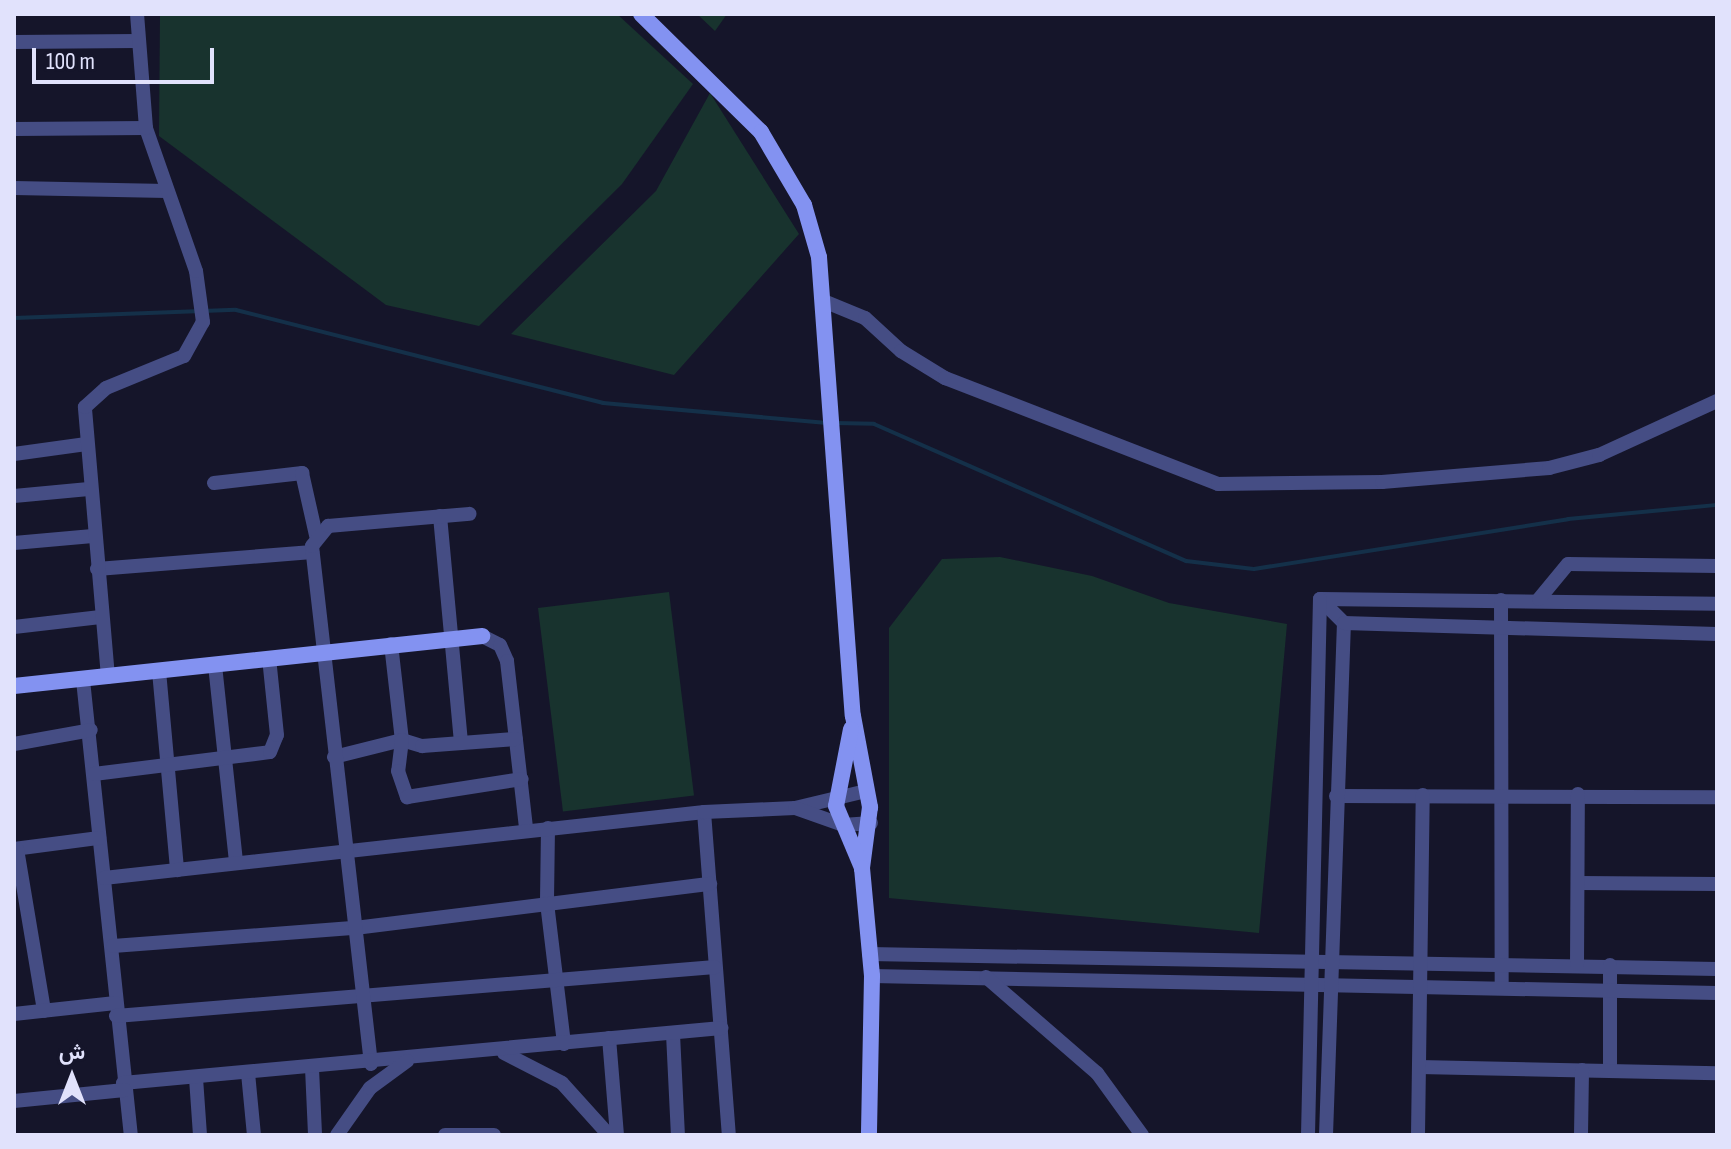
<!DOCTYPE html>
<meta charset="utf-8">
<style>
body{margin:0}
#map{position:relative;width:1731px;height:1149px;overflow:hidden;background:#15152a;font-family:"Sofia Sans Condensed",Vazirmatn,sans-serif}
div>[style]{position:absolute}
.green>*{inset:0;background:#18332e;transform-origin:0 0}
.stream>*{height:4px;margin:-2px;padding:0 2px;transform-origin:2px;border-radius:2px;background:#143049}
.street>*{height:14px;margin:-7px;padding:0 7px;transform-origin:7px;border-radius:7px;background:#454d84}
.secondary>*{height:16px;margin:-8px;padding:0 8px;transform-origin:8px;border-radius:8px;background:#8392f1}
span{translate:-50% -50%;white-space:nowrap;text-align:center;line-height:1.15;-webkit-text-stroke:7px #15152a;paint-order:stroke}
.frame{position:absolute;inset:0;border:16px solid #e1e2fc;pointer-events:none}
.north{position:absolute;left:32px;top:1037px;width:80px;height:80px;-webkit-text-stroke:6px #15152a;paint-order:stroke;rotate:0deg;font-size:22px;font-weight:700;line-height:32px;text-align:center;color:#e1e2fc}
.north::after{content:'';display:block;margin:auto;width:28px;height:36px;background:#e1e2fc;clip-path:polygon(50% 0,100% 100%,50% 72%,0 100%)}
.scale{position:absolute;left:32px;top:48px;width:182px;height:36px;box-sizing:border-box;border:4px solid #e1e2fc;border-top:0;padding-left:10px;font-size:24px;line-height:28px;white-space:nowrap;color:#e1e2fc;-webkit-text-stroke:6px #15152a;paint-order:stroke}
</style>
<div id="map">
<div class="green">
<div style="clip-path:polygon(160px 14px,617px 14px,693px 84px,622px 184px,479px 326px,386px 305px,159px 136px)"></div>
<div style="clip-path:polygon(697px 14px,727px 14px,715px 31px)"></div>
<div style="clip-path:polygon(710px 93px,799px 234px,674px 375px,511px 334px,656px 191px)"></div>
<div style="clip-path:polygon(1000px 557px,1092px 576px,1169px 603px,1287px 624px,1259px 933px,889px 898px,889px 628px,942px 559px)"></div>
<div style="left:669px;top:592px;width:205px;height:132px;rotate:83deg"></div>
</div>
<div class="stream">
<div style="left:14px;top:318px;width:222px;rotate:-2.1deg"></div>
<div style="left:236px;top:310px;width:379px;rotate:14.2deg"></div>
<div style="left:603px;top:403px;width:225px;rotate:5.1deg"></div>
<div style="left:835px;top:423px;width:39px;rotate:1deg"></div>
<div style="left:874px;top:424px;width:341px;rotate:23.7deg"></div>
<div style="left:1186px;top:561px;width:68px;rotate:6.7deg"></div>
<div style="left:1254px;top:569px;width:318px;rotate:-9deg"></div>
<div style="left:1568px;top:519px;width:150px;rotate:-5.4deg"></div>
</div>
<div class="street">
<div style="left:14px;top:42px;width:123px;rotate:-0.5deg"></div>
<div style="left:14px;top:129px;width:132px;rotate:-0.4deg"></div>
<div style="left:14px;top:188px;width:153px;rotate:1.1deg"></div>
<div style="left:826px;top:302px;width:42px;rotate:22.3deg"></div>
<div style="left:865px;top:318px;width:49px;rotate:42.5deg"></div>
<div style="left:901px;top:351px;width:52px;rotate:31.5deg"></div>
<div style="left:945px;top:378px;width:293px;rotate:21.2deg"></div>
<div style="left:1218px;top:484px;width:164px;rotate:-0.7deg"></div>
<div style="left:1382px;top:482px;width:168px;rotate:-4.8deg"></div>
<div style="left:1549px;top:468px;width:52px;rotate:-14.6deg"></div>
<div style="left:1599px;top:455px;width:130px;rotate:-24.6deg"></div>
<div style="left:14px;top:454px;width:73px;rotate:-7.9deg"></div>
<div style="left:214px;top:483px;width:89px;rotate:-6.5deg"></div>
<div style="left:302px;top:473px;width:64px;rotate:77.3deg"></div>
<div style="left:14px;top:496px;width:75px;rotate:-5.3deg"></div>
<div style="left:440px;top:516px;width:227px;rotate:84.7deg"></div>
<div style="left:14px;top:543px;width:79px;rotate:-5.1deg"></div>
<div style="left:97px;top:569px;width:216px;rotate:-4.5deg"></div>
<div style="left:1320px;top:599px;width:397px;rotate:0.7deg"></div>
<div style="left:1320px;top:599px;width:34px;rotate:45deg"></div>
<div style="left:1539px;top:599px;width:45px;rotate:-50.4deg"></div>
<div style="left:1568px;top:564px;width:149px;rotate:0.8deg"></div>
<div style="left:1501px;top:600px;width:386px;rotate:89.9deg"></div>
<div style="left:14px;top:627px;width:87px;rotate:-6.6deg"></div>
<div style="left:482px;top:636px;width:20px;rotate:27deg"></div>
<div style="left:500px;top:645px;width:17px;rotate:66deg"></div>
<div style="left:507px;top:661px;width:169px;rotate:83.5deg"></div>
<div style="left:391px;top:644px;width:97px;rotate:83.5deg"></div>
<div style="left:402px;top:740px;width:21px;rotate:17deg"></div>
<div style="left:422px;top:746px;width:94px;rotate:-4.3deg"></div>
<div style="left:215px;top:665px;width:197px;rotate:83.9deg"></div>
<div style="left:159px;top:671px;width:200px;rotate:84.8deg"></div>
<div style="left:108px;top:677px;width:271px;rotate:-94.9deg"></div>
<div style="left:85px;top:407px;width:28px;rotate:-42deg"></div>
<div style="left:106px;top:388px;width:84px;rotate:-22.3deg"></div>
<div style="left:184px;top:356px;width:39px;rotate:-61deg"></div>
<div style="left:203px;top:322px;width:51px;rotate:-97.8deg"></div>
<div style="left:196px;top:271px;width:151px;rotate:-109.3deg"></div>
<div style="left:146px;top:128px;width:114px;rotate:-94.5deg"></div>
<div style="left:83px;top:680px;width:458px;rotate:84deg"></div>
<div style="left:14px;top:744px;width:78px;rotate:-10.3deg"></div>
<div style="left:334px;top:757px;width:70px;rotate:-14deg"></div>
<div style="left:402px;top:740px;width:31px;rotate:97deg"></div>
<div style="left:398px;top:771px;width:28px;rotate:71deg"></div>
<div style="left:407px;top:797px;width:116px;rotate:-8.9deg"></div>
<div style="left:94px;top:774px;width:177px;rotate:-7.1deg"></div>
<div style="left:270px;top:752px;width:18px;rotate:-68deg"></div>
<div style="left:277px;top:735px;width:77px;rotate:-95.9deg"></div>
<div style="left:1336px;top:796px;width:381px;rotate:0.2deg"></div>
<div style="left:795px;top:808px;width:73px;rotate:-13.5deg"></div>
<div style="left:704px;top:812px;width:324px;rotate:85.6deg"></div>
<div style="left:548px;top:828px;width:75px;rotate:90.8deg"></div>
<div style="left:547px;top:903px;width:142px;rotate:83.1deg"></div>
<div style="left:14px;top:849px;width:86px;rotate:-7.4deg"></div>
<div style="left:17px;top:849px;width:164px;rotate:80.5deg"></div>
<div style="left:104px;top:878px;width:604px;rotate:-6.28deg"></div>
<div style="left:704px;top:812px;width:91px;rotate:-2.5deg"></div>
<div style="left:795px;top:808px;width:51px;rotate:19.5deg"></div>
<div style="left:843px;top:825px;width:28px;rotate:-4deg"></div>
<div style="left:1579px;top:883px;width:138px;rotate:0.4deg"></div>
<div style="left:113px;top:946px;width:243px;rotate:-4.3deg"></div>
<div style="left:355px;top:928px;width:358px;rotate:-7.1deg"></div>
<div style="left:869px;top:954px;width:848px;rotate:1.01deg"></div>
<div style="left:1577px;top:964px;width:170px;rotate:-89.7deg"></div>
<div style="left:1610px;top:965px;width:105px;rotate:90deg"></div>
<div style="left:872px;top:976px;width:845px;rotate:1.15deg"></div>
<div style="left:986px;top:977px;width:147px;rotate:40.9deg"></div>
<div style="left:1097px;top:1073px;width:77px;rotate:54deg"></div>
<div style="left:14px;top:1014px;width:102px;rotate:-6.2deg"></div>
<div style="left:116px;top:1016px;width:601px;rotate:-4.68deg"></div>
<div style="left:673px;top:1034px;width:101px;rotate:87.2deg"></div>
<div style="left:609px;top:1038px;width:97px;rotate:85.3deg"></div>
<div style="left:504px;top:1053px;width:65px;rotate:27.3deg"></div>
<div style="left:562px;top:1083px;width:70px;rotate:47.9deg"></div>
<div style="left:371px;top:1064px;width:521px;rotate:-96.5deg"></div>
<div style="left:312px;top:546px;width:26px;rotate:-51deg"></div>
<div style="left:328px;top:526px;width:142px;rotate:-4.9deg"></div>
<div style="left:1419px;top:1067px;width:298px;rotate:1.2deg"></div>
<div style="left:312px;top:1068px;width:67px;rotate:87.4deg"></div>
<div style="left:248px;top:1073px;width:62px;rotate:84.5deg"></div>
<div style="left:196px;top:1078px;width:57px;rotate:86deg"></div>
<div style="left:123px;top:1083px;width:601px;rotate:-5.25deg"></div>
<div style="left:14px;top:1101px;width:111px;rotate:-5.7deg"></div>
<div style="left:337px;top:1135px;width:57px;rotate:-54.9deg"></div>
<div style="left:370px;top:1088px;width:46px;rotate:-36.1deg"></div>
<div style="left:445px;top:1135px;width:49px"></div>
<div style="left:1308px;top:1135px;width:536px;rotate:-88.72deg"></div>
<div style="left:1326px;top:1135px;width:512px;rotate:-87.99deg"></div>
<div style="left:1344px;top:623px;width:373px;rotate:1.7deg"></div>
<div style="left:1418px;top:1135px;width:340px;rotate:-89.2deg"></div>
<div style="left:1581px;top:1135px;width:65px;rotate:-89.1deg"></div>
</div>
<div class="secondary">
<div style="left:641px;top:14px;width:168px;rotate:44.5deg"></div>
<div style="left:761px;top:132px;width:85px;rotate:59.5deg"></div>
<div style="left:804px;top:205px;width:54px;rotate:73.9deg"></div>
<div style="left:819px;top:257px;width:460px;rotate:85.8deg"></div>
<div style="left:853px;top:716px;width:93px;rotate:79.4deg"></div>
<div style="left:870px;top:807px;width:62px;rotate:97.5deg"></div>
<div style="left:14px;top:686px;width:471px;rotate:-6.1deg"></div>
<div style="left:851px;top:729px;width:78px;rotate:101deg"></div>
<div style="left:836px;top:806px;width:67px;rotate:67.2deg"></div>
<div style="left:862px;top:868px;width:108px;rotate:84.7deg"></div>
<div style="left:872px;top:976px;width:159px;rotate:91.1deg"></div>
</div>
<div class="frame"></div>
<div class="north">ش</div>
<div class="scale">100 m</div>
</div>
